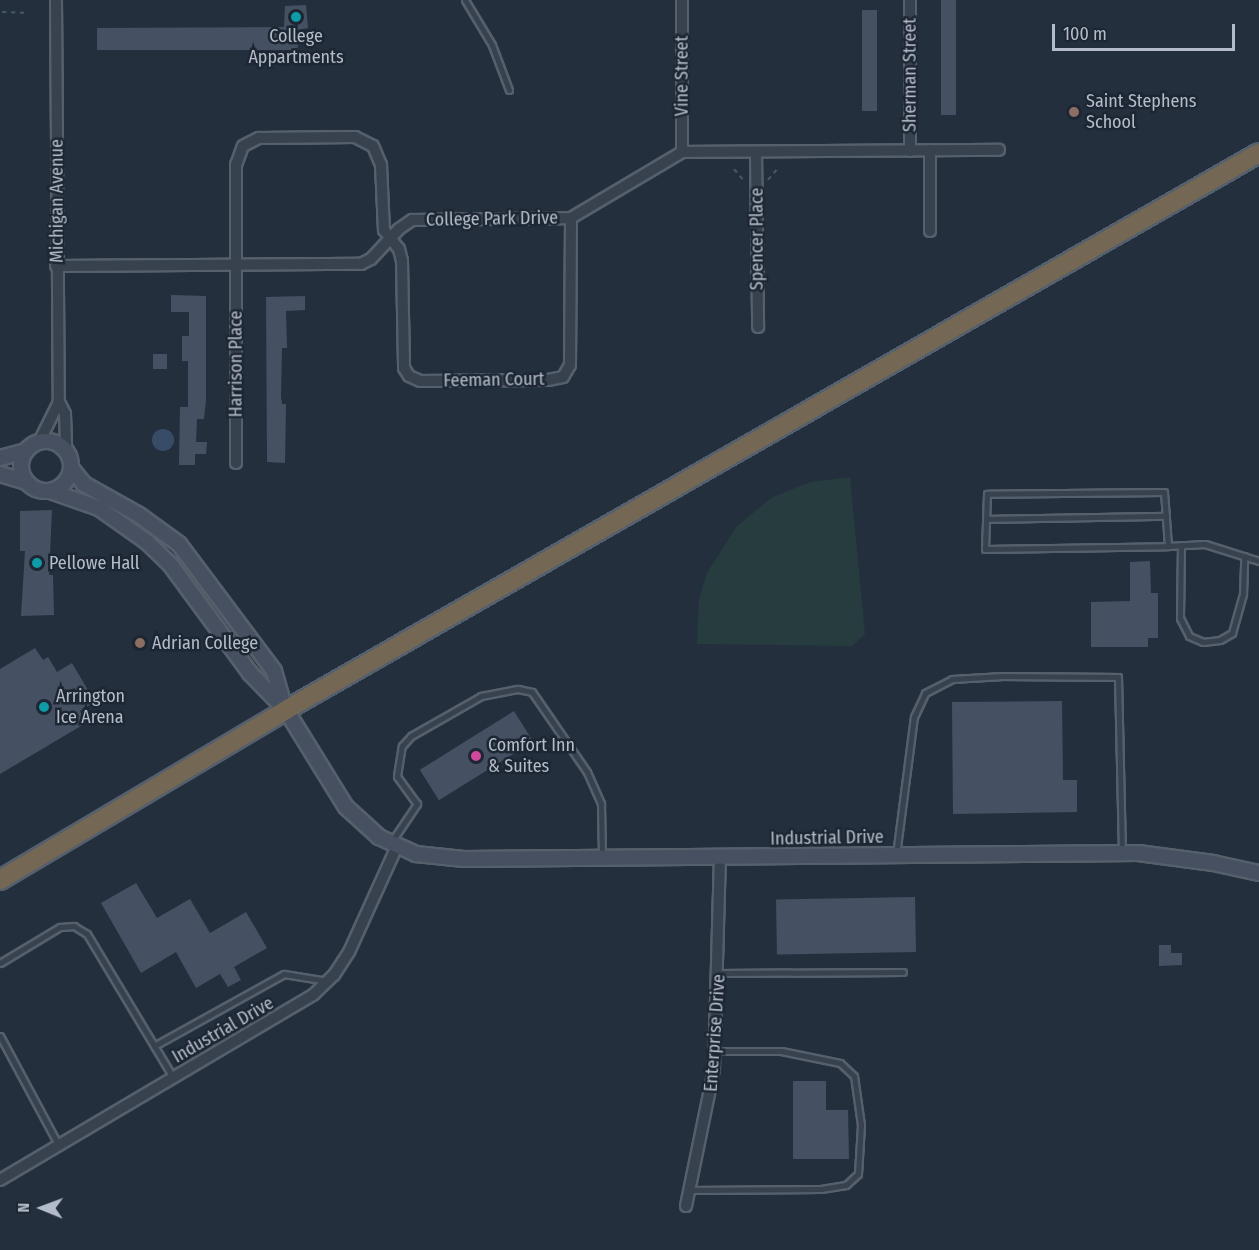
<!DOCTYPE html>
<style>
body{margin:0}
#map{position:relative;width:1259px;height:1250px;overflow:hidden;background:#242f3e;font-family:"Fira Sans Condensed",sans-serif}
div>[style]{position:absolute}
.green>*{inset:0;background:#263c3f}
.water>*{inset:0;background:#394c67}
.round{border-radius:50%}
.building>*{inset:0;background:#455162;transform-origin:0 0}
.path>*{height:2px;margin-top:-1px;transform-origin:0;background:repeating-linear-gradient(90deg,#44595c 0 4.5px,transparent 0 9px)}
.roads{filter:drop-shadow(2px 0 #565f6c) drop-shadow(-2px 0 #565f6c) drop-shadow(0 2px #565f6c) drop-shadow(0 -2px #565f6c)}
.lane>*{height:5px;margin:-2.5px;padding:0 2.5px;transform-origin:2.5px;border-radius:2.5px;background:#38414e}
.street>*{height:10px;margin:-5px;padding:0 5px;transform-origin:5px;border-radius:5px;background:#38414e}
.secondary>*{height:14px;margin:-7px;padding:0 7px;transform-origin:7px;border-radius:7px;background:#465061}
.secondary>.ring{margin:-7px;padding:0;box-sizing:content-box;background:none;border:14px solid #465061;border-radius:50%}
.highway>*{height:18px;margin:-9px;padding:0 9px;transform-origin:9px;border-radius:9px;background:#746855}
.dots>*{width:16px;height:16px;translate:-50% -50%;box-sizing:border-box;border:3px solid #1d2633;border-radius:50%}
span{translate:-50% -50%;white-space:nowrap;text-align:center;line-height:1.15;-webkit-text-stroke:5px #1d2633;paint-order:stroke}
.poi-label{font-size:18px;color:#b4bcc9}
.left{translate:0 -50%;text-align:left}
.street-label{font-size:18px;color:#b4bcc9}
.north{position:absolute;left:12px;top:1178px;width:60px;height:60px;-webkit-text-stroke:4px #1d2633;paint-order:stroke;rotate:271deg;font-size:16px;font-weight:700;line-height:24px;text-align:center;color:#b4bcc9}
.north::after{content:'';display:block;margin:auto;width:21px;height:27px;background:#b4bcc9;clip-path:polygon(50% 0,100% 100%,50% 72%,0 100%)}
.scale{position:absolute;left:1052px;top:24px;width:183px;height:27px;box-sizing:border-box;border:3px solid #b4bcc9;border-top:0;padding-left:8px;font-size:18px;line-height:21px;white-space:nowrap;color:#b4bcc9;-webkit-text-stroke:4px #1d2633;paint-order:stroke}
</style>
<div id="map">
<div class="green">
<div style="clip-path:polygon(850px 477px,865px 634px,852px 646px,697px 644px,699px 599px,707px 573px,736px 527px,771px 498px,788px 491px,810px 482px)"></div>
</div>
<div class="water">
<div class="round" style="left:152px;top:429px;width:22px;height:22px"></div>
</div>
<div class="building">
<div style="left:941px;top:0;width:15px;height:115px"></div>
<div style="clip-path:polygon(306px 5px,308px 28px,297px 30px,298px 50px,97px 50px,97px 28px,284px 27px,285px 6px)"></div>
<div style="left:862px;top:10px;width:15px;height:101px"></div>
<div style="clip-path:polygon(171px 295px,206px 296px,206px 400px,204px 419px,197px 419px,196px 442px,207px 442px,206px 454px,195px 454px,195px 465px,179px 465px,180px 407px,188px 407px,188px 361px,182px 361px,182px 336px,189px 336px,189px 312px,171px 312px)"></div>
<div style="clip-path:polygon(305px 296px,305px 310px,286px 311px,287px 348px,282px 348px,281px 397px,282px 404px,286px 404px,285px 463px,267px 462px,266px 297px)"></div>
<div style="left:153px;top:354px;width:14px;height:15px"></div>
<div style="clip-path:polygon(52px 510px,49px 575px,53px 575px,54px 615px,21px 616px,25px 551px,20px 551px,20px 511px)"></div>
<div style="clip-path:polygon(1150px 561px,1151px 593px,1158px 593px,1158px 638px,1148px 638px,1148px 647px,1091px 647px,1091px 602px,1130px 601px,1130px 562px)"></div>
<div style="clip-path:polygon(35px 648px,43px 660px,48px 657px,57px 672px,72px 663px,95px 702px,80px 711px,86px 723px,0 774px,0 669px)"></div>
<div style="clip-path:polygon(1062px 701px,1063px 780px,1077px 780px,1077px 812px,953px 814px,952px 702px)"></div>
<div style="left:514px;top:711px;width:36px;height:111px;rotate:58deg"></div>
<div style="clip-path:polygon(136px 883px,157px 918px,190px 899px,210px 933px,246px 912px,267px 948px,234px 967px,241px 980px,228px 987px,220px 974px,196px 988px,176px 952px,141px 973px,101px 903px)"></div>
<div style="left:915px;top:897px;width:55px;height:139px;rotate:89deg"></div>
<div style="clip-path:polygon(1159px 945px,1171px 945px,1171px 953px,1182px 953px,1182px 965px,1159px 966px)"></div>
<div style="clip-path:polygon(793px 1081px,826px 1081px,826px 1110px,848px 1110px,849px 1159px,793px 1159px)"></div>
</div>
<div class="path">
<div style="left:2px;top:12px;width:27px;rotate:2deg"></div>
<div style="left:734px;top:169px;width:16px;rotate:50deg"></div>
<div style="left:768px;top:180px;width:16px;rotate:-50deg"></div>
</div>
<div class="roads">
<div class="lane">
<div style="left:465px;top:0;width:52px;rotate:59deg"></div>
<div style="left:492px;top:45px;width:48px;rotate:69.3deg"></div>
<div style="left:986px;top:519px;width:180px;rotate:-1deg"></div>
<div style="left:1181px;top:545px;width:73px;rotate:90.8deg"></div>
<div style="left:1180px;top:618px;width:20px;rotate:63deg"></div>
<div style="left:1189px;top:636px;width:15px;rotate:23deg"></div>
<div style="left:1203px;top:642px;width:17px;rotate:-7deg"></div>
<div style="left:1220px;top:640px;width:14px;rotate:-30deg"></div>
<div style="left:1232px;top:633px;width:41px;rotate:-74.2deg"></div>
<div style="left:1243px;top:594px;width:38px;rotate:-88deg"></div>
<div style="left:1168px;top:546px;width:54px;rotate:-94.2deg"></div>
<div style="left:1164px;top:492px;width:177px;rotate:179.4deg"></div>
<div style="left:987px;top:494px;width:55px;rotate:92.1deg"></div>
<div style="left:985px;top:549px;width:183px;rotate:-0.9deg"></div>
<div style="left:1168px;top:546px;width:37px;rotate:-3deg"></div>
<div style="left:1205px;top:544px;width:57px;rotate:17.5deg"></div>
<div style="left:392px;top:841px;width:45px;rotate:-56deg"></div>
<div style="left:417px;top:804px;width:34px;rotate:-126deg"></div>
<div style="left:397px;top:776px;width:30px;rotate:-81deg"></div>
<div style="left:402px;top:746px;width:13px;rotate:-48deg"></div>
<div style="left:411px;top:736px;width:81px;rotate:-29.7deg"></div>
<div style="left:481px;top:696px;width:38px;rotate:-11deg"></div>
<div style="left:518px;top:689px;width:14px;rotate:12deg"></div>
<div style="left:532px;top:692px;width:97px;rotate:55.5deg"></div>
<div style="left:587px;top:772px;width:35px;rotate:66deg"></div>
<div style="left:601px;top:804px;width:53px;rotate:88.9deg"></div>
<div style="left:896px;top:855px;width:139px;rotate:-82.6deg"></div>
<div style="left:914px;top:717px;width:26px;rotate:-65deg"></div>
<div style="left:925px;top:693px;width:30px;rotate:-27deg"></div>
<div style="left:952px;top:679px;width:51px;rotate:-3.4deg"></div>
<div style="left:1003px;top:676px;width:115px;rotate:0.5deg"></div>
<div style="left:1118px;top:677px;width:174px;rotate:88.7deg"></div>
<div style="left:0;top:963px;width:70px;rotate:-31deg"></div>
<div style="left:60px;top:927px;width:14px;rotate:-4deg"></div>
<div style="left:74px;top:926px;width:15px;rotate:32deg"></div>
<div style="left:87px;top:934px;width:169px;rotate:59deg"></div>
<div style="left:719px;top:973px;width:184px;rotate:-0.3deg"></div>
<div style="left:0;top:1036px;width:125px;rotate:61.8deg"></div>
<div style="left:154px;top:1046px;width:149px;rotate:-29deg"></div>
<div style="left:284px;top:974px;width:44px;rotate:9.2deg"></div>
<div style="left:690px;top:1190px;width:131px;rotate:-0.4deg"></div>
<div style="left:821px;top:1189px;width:25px;rotate:-9deg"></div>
<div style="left:846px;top:1185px;width:16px;rotate:-43deg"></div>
<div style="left:858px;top:1174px;width:49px;rotate:-86.5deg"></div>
<div style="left:861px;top:1125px;width:49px;rotate:-98.1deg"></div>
<div style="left:854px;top:1076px;width:19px;rotate:-137deg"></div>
<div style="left:840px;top:1063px;width:60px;rotate:-168.5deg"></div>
<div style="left:781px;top:1051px;width:65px;rotate:180deg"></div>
</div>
<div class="street">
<div style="left:56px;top:0;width:402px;rotate:89.6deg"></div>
<div style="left:59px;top:402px;width:13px;rotate:63deg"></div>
<div style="left:65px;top:414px;width:38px;rotate:88deg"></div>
<div style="left:682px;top:0;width:152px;rotate:90deg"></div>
<div style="left:930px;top:150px;width:81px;rotate:90deg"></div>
<div style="left:910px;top:151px;width:151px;rotate:-90deg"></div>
<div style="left:756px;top:152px;width:175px;rotate:89.3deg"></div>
<div style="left:56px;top:266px;width:305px;rotate:-0.4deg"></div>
<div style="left:361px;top:264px;width:11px;rotate:-27deg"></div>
<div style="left:371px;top:259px;width:41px;rotate:-47deg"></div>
<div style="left:399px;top:229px;width:16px;rotate:-35deg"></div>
<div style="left:412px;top:220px;width:159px;rotate:-0.7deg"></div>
<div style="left:571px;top:218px;width:129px;rotate:-30.7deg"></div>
<div style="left:682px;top:152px;width:317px;rotate:-0.4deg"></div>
<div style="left:39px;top:442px;width:45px;rotate:-63.4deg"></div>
<div style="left:236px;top:463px;width:298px;rotate:-90deg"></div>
<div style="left:236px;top:165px;width:20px;rotate:-70deg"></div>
<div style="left:243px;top:146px;width:18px;rotate:-27deg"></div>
<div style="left:259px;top:138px;width:96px;rotate:-0.6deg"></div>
<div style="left:355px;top:137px;width:20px;rotate:27deg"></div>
<div style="left:373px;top:146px;width:21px;rotate:67deg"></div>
<div style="left:381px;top:165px;width:65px;rotate:87.4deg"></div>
<div style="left:384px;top:230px;width:24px;rotate:52deg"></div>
<div style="left:399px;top:249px;width:12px;rotate:76deg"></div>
<div style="left:402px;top:261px;width:107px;rotate:88.9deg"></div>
<div style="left:404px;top:368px;width:9px;rotate:58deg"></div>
<div style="left:409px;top:376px;width:12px;rotate:24deg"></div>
<div style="left:420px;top:381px;width:128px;rotate:-0.4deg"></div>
<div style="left:548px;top:380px;width:15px;rotate:-11deg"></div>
<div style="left:563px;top:377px;width:14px;rotate:-60deg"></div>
<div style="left:570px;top:365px;width:147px;rotate:-89.6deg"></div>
<div style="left:0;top:1180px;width:364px;rotate:-30.6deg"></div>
<div style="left:313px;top:995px;width:29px;rotate:-44deg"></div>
<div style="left:334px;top:975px;width:27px;rotate:-57deg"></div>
<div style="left:349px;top:952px;width:116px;rotate:-65.6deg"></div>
<div style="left:686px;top:1206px;width:139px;rotate:-78.4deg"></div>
<div style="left:714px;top:1070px;width:212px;rotate:-88.4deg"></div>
</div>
<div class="secondary">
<div class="ring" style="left:21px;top:441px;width:36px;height:36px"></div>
<div style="left:0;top:458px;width:27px;rotate:-15deg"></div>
<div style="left:71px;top:468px;width:21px;rotate:51deg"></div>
<div style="left:84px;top:484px;width:63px;rotate:29.4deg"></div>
<div style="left:139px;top:515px;width:49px;rotate:35.9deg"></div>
<div style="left:179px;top:544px;width:159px;rotate:53.2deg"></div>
<div style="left:274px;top:671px;width:35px;rotate:74deg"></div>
<div style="left:0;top:474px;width:27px;rotate:17deg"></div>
<div style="left:50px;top:491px;width:52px;rotate:19.1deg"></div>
<div style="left:99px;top:508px;width:59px;rotate:35.3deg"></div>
<div style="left:147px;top:542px;width:32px;rotate:44deg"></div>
<div style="left:170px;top:564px;width:135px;rotate:53.7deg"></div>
<div style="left:250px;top:673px;width:52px;rotate:45.8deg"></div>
<div style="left:286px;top:710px;width:114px;rotate:58.3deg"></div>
<div style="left:346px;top:807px;width:45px;rotate:42.3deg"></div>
<div style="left:379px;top:837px;width:41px;rotate:24.7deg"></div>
<div style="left:416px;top:854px;width:48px;rotate:5.9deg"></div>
<div style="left:464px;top:859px;width:674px;rotate:-0.51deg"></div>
<div style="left:1138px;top:853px;width:76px;rotate:7.6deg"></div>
<div style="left:1213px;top:863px;width:47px;rotate:12.3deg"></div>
</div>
<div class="highway">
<div style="left:0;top:880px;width:333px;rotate:-30.7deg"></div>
<div style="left:286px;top:710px;width:1121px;rotate:-29.79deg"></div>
</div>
</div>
<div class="dots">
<div style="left:296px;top:17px;background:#0f9aa8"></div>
<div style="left:1074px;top:112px;background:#8d6e63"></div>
<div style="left:37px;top:563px;background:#0f9aa8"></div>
<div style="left:140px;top:643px;background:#8d6e63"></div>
<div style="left:44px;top:707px;background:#0f9aa8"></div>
<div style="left:476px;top:756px;background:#d1479c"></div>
</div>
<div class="poi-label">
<span style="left:296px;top:47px">College<br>Appartments</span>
<span class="left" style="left:1086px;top:112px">Saint Stephens<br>School</span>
<span class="left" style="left:49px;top:563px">Pellowe Hall</span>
<span class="left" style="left:152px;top:643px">Adrian College</span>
<span class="left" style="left:56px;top:707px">Arrington<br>Ice Arena</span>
<span class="left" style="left:488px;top:756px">Comfort Inn<br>&amp; Suites</span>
</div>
<div class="street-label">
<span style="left:910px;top:75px;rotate:-90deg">Sherman Street</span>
<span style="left:682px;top:76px;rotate:-90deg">Vine Street</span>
<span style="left:57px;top:201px;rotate:-90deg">Michigan Avenue</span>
<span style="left:492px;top:219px;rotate:-1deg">College Park Drive</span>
<span style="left:757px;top:239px;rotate:-90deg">Spencer Place</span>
<span style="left:236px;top:364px;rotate:-90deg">Harrison Place</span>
<span style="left:494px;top:380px;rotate:-1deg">Feeman Court</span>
<span style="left:827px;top:838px;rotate:-1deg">Industrial Drive</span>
<span style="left:223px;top:1030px;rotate:-30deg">Industrial Drive</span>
<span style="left:715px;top:1033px;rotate:-86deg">Enterprise Drive</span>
</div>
<div class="north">N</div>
<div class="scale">100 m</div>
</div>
